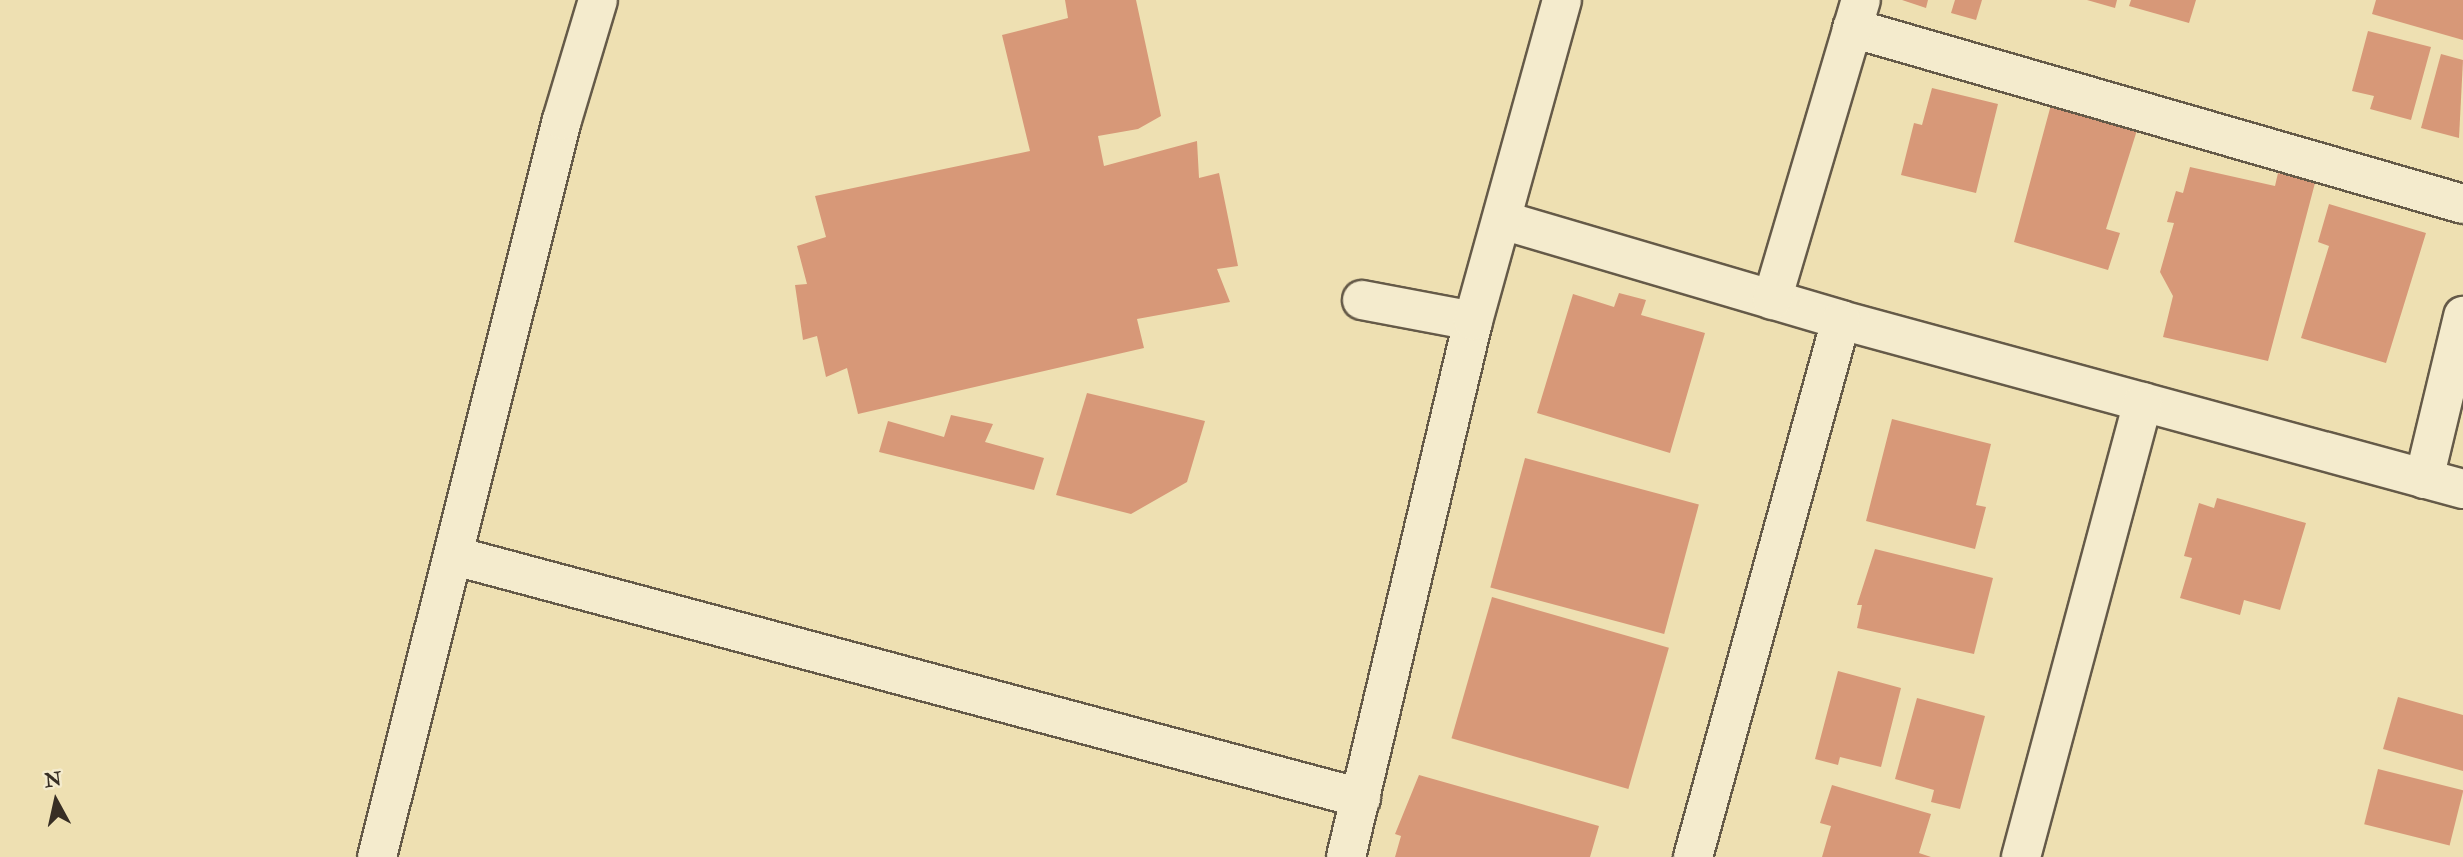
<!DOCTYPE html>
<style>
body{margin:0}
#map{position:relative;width:2463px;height:857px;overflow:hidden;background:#eee0b2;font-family:"IM FELL Double Pica",serif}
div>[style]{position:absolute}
.building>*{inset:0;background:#d79878;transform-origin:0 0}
.roads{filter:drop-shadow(2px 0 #655a48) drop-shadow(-2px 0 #655a48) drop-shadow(0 2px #655a48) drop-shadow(0 -2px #655a48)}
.minor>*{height:38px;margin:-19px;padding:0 19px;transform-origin:19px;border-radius:19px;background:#f4ebcd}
span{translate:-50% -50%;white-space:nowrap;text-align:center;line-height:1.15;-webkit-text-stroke:5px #f4ebcd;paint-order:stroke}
.north{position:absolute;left:21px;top:766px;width:70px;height:70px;-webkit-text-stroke:5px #f4ebcd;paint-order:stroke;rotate:352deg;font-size:19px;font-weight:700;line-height:28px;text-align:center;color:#372e24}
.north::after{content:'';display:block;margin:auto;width:24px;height:32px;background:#372e24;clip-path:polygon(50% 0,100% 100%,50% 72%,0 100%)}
</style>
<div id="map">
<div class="building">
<div style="clip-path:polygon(1065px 0,1136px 0,1161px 116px,1138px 129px,1098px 136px,1104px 166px,1197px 141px,1199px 178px,1219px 173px,1238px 266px,1217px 269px,1230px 302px,1137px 319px,1144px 348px,858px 414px,847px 368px,826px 377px,817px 336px,803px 340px,795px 285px,807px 284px,797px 246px,826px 237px,815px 196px,1030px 151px,1002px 35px,1068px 18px)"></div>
<div style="clip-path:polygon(1902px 0,1928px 0,1926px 8px)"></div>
<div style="clip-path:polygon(1955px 0,1982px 0,1976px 20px,1951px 13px)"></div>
<div style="clip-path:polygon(2087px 0,2117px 0,2115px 8px)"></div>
<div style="clip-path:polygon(2131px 0,2196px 0,2189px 23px,2129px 6px)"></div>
<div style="clip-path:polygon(2376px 0,2463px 0,2463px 40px,2372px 14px)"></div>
<div style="clip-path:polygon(2368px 31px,2431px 47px,2411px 120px,2370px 109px,2374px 96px,2352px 91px)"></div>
<div style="clip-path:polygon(2441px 54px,2463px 60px,2459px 138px,2421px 128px)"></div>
<div style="clip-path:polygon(1932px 88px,1998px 104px,1976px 193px,1901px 175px,1914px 123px,1922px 125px)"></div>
<div style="clip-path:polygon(2052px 101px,2138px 127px,2106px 229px,2120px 233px,2108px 270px,2014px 242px)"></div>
<div style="clip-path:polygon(2190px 167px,2275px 186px,2278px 173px,2315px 183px,2268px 361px,2163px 337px,2173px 296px,2160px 272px,2174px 223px,2167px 222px,2176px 191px,2183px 193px)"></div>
<div style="clip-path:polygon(2329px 204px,2426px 233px,2386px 363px,2301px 338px,2329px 246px,2318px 242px)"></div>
<div style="clip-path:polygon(1619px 293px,1646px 300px,1641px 315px,1705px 333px,1670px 453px,1537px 413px,1573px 294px,1614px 307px)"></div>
<div style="clip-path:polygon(1087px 393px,1205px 421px,1187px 482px,1131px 514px,1056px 495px)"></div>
<div style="clip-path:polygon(951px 415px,993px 424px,985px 442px,1044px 458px,1034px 490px,879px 452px,888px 421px,944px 437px)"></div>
<div style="clip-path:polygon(1892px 419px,1991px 444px,1976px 505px,1986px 507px,1975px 549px,1866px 521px)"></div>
<div style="left:1525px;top:458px;width:180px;height:134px;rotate:15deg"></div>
<div style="clip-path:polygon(2217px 498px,2306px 523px,2280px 610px,2244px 600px,2240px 615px,2180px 598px,2192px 558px,2184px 556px,2199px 503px,2214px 508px)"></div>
<div style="clip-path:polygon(1875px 549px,1993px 578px,1974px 654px,1857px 628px,1862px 605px,1857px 605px)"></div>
<div style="left:1492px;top:597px;width:184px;height:147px;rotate:16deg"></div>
<div style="clip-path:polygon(1838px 671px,1901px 688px,1881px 767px,1840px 757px,1838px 765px,1815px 759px)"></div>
<div style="clip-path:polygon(2398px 697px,2463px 715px,2463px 771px,2383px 749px)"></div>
<div style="clip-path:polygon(1917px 698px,1985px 716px,1960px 809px,1931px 802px,1934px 790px,1895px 779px)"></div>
<div style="left:2378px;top:769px;width:88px;height:57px;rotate:14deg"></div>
<div style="clip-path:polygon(1419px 775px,1599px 826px,1590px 857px,1395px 857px,1401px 836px,1395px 834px)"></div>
<div style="clip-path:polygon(1832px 785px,1931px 814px,1919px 853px,1931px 857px,1822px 857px,1831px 826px,1820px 823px)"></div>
</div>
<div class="roads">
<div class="minor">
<div style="left:1852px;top:28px;width:636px;rotate:16.07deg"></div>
<div style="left:1502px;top:220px;width:353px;rotate:16.4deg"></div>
<div style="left:1841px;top:320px;width:645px;rotate:15.2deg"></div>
<div style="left:1362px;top:300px;width:113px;rotate:10.7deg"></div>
<div style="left:1772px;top:300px;width:313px;rotate:-73.5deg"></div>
<div style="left:2424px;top:479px;width:168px;rotate:-76.5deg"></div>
<div style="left:455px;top:556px;width:938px;rotate:14.96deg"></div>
<div style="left:377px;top:857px;width:760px;rotate:-75.91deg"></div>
<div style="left:562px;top:120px;width:125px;rotate:-73.3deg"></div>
<div style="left:1346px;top:857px;width:551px;rotate:-76.67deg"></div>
<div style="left:1473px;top:321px;width:333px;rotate:-74.5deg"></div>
<div style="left:1693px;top:857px;width:557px;rotate:-74.59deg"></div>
<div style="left:2021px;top:857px;width:471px;rotate:-75deg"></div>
</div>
</div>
<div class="north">N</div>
</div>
